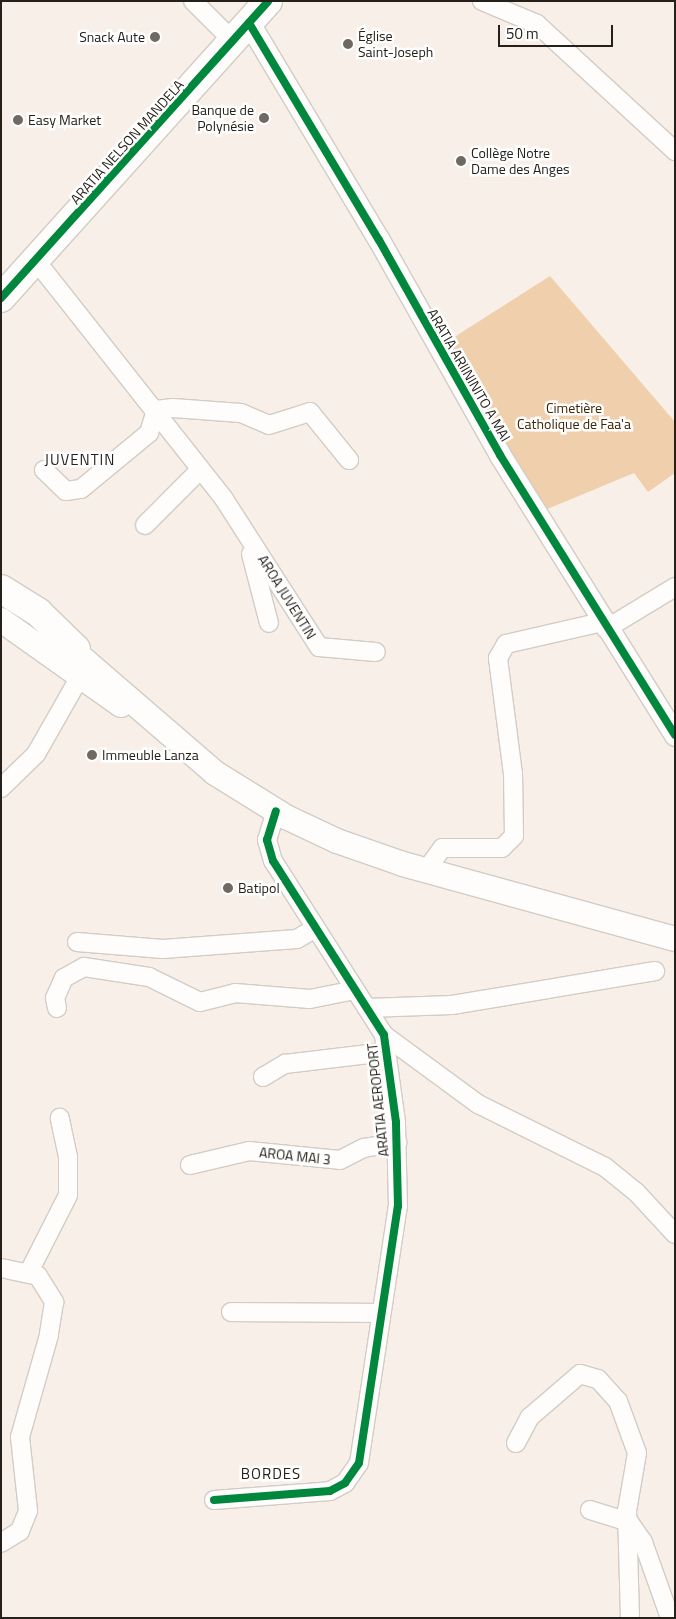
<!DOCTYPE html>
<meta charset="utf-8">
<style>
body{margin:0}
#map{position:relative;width:676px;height:1619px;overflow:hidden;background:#f8f0e8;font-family:"Titillium Web",sans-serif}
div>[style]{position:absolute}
.green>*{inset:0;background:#efcfac}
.roads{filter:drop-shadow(1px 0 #d2ccc5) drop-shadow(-1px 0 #d2ccc5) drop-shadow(0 1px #d2ccc5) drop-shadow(0 -1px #d2ccc5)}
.minor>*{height:18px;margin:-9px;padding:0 9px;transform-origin:9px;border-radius:9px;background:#fefdfc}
.tertiary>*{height:21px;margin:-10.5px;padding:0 10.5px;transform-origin:10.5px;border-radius:10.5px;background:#fefdfc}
.secondary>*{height:24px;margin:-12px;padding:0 12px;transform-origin:12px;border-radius:12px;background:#fefdfc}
.primary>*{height:28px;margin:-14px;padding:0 14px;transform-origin:14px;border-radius:14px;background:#fefdfc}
.cycleway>*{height:8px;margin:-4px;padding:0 4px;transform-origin:4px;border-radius:4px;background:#00873e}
.dots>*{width:14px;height:14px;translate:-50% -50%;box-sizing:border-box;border:2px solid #fff;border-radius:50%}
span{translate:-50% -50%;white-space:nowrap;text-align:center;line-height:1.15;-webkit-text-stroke:5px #fff;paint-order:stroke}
.poi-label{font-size:14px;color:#26201a}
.left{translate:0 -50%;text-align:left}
.right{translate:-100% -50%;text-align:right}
.street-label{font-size:14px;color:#26201a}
.park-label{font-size:14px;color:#3e2503}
.neighbourhood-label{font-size:15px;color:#26201a;letter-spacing:1px}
.frame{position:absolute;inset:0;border:2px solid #26201a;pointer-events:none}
.scale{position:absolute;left:498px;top:25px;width:115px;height:22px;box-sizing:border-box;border:2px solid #26201a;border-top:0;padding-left:6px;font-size:15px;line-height:18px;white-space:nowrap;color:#26201a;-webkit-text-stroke:4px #fff;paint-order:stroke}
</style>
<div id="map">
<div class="green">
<div style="clip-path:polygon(550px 276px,675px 422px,675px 473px,648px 492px,634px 473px,545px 510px,445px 343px)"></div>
</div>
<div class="roads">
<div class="minor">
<div style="left:193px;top:1px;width:57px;rotate:45deg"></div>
<div style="left:482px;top:1px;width:60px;rotate:22.7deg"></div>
<div style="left:537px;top:24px;width:188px;rotate:42.6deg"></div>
<div style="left:37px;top:262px;width:302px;rotate:51.7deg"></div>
<div style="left:224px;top:499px;width:176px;rotate:57.3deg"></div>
<div style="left:319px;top:647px;width:57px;rotate:5deg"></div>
<div style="left:44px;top:470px;width:30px;rotate:44deg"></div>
<div style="left:66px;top:491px;width:15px;rotate:-8deg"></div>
<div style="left:81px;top:489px;width:88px;rotate:-39.5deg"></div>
<div style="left:149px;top:433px;width:24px;rotate:-73deg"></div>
<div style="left:156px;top:410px;width:17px;rotate:-7deg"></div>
<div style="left:173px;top:408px;width:68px;rotate:4.2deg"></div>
<div style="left:241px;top:413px;width:30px;rotate:23deg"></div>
<div style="left:269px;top:425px;width:43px;rotate:-17.6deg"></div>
<div style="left:310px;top:412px;width:62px;rotate:50.9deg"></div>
<div style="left:145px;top:525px;width:78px;rotate:-45deg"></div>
<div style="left:251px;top:554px;width:71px;rotate:75.4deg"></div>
<div style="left:606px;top:629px;width:81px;rotate:-31.3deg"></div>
<div style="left:1px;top:788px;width:49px;rotate:-44.2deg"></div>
<div style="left:36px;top:754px;width:101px;rotate:-60.4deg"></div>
<div style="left:427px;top:869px;width:26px;rotate:-54deg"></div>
<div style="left:442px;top:848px;width:60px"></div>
<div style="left:502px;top:848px;width:17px;rotate:-45deg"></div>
<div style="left:514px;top:836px;width:62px;rotate:-90.9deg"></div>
<div style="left:513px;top:774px;width:117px;rotate:-97.4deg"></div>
<div style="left:498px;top:658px;width:16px;rotate:-60deg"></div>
<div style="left:506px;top:644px;width:98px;rotate:-12.9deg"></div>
<div style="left:77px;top:942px;width:86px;rotate:4.7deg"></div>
<div style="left:163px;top:949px;width:134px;rotate:-4.3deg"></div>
<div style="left:297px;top:939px;width:21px;rotate:-31deg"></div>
<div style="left:57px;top:1008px;width:10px;rotate:-101deg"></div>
<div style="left:55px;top:998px;width:22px;rotate:-66deg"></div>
<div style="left:64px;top:978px;width:23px;rotate:-29deg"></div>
<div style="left:84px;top:967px;width:66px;rotate:8.7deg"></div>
<div style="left:149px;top:977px;width:57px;rotate:26.1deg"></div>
<div style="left:200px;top:1002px;width:36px;rotate:-14deg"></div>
<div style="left:235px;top:993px;width:75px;rotate:4.6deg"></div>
<div style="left:310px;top:999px;width:46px;rotate:-11.3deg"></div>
<div style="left:367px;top:1008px;width:85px;rotate:-2deg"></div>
<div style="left:452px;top:1005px;width:206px;rotate:-9.5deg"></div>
<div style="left:384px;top:1035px;width:117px;rotate:36.3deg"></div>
<div style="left:478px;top:1104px;width:142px;rotate:26.4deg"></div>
<div style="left:605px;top:1167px;width:41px;rotate:39.1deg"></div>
<div style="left:637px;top:1193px;width:56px;rotate:47.2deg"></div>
<div style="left:263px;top:1077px;width:26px;rotate:-31deg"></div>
<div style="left:285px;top:1064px;width:101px;rotate:-6.8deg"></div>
<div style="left:190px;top:1165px;width:61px;rotate:-13.3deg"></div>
<div style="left:249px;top:1151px;width:91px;rotate:5.6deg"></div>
<div style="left:340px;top:1160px;width:27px;rotate:-27deg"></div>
<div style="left:364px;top:1148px;width:34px;rotate:-10deg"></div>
<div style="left:1px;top:1268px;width:38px;rotate:12deg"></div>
<div style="left:38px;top:1276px;width:31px;rotate:58deg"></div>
<div style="left:54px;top:1302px;width:33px;rotate:99deg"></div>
<div style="left:49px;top:1335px;width:106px;rotate:105.9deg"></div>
<div style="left:20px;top:1437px;width:74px;rotate:83.8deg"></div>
<div style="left:28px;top:1511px;width:22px;rotate:112deg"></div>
<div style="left:20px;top:1531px;width:22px;rotate:148deg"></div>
<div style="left:29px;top:1272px;width:86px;rotate:-63.1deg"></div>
<div style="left:68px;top:1195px;width:38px;rotate:-90deg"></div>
<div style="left:68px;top:1157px;width:40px;rotate:-102deg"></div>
<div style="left:231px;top:1312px;width:149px;rotate:0.4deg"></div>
<div style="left:516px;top:1443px;width:30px;rotate:-62deg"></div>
<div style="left:530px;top:1417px;width:66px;rotate:-40.7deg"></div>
<div style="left:580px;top:1374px;width:19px;rotate:16deg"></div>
<div style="left:598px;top:1379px;width:30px;rotate:48deg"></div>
<div style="left:618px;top:1401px;width:55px;rotate:69.9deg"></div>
<div style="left:637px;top:1453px;width:59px;rotate:99.8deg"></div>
<div style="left:627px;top:1511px;width:107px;rotate:88.4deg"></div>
<div style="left:214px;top:1500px;width:116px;rotate:-4.4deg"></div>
<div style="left:330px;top:1491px;width:17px;rotate:-28deg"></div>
<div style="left:345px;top:1483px;width:24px;rotate:-55deg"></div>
<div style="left:359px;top:1463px;width:260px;rotate:-81.4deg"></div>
<div style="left:398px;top:1206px;width:84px;rotate:-91.4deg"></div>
<div style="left:396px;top:1122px;width:88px;rotate:-97.9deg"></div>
<div style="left:384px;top:1035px;width:206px;rotate:-122.5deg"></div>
<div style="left:273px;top:861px;width:22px;rotate:-106deg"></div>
<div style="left:267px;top:840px;width:30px;rotate:-73deg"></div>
<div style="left:590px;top:1510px;width:41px;rotate:17.1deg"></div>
<div style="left:629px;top:1522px;width:24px;rotate:55deg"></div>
<div style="left:643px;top:1542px;width:81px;rotate:70.4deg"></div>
</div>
<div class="tertiary">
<div style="left:249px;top:23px;width:253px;rotate:59.1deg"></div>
<div style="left:379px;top:240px;width:247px;rotate:60.6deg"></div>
<div style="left:500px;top:455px;width:330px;rotate:58deg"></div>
</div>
<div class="secondary">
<div style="left:1px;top:620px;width:147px;rotate:35.3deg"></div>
<div style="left:61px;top:640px;width:203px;rotate:40.8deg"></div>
<div style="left:215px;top:773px;width:84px;rotate:31.8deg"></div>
<div style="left:286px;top:817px;width:56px;rotate:25.2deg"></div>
<div style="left:337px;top:841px;width:70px;rotate:19.2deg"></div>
<div style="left:403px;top:864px;width:282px;rotate:15.4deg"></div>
</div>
<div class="primary">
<div style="left:1px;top:298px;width:399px;rotate:-48deg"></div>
<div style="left:1px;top:589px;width:44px;rotate:31.9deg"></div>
<div style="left:38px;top:612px;width:53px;rotate:44.2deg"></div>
</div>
</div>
<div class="cycleway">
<div style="left:249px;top:23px;width:253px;rotate:59.1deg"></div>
<div style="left:379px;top:240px;width:247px;rotate:60.6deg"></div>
<div style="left:500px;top:455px;width:330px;rotate:58deg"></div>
<div style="left:1px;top:298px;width:399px;rotate:-48deg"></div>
<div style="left:214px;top:1500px;width:116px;rotate:-4.4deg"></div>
<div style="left:330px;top:1491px;width:17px;rotate:-28deg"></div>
<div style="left:345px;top:1483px;width:24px;rotate:-55deg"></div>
<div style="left:359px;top:1463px;width:260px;rotate:-81.4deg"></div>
<div style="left:398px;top:1206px;width:84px;rotate:-91.4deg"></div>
<div style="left:396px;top:1122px;width:88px;rotate:-97.9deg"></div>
<div style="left:384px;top:1035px;width:206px;rotate:-122.5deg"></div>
<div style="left:273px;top:861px;width:22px;rotate:-106deg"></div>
<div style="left:267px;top:840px;width:30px;rotate:-73deg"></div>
</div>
<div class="dots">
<div style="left:155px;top:37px;background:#706962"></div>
<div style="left:348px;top:44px;background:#706962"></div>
<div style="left:264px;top:118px;background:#706962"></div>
<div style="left:18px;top:120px;background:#706962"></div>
<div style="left:461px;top:161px;background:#706962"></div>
<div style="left:92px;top:755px;background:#706962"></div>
<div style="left:228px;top:888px;background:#706962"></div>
</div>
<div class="poi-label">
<span class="left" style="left:358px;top:44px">Église<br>Saint-Joseph</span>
<span class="right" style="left:145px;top:37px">Snack Aute</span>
<span class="right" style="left:254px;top:118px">Banque de<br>Polynésie</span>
<span class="left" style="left:28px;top:120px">Easy Market</span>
<span class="left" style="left:471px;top:161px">Collège Notre<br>Dame des Anges</span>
<span class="left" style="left:102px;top:755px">Immeuble Lanza</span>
<span class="left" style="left:238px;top:888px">Batipol</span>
</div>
<div class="street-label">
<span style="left:127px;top:142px;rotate:-48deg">ARATIA NELSON MANDELA</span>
<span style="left:469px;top:375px;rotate:60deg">ARATIA ARIININITO A MAI</span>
<span style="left:287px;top:597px;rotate:58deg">AROA JUVENTIN</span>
<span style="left:378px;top:1100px;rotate:-96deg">ARATIA AEROPORT</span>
<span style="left:295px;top:1156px;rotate:6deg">AROA MAI 3</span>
</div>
<div class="park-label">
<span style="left:574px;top:416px">Cimetière<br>Catholique de Faa'a</span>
</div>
<div class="neighbourhood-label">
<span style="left:80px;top:460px">JUVENTIN</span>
<span style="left:271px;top:1474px">BORDES</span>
</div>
<div class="frame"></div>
<div class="scale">50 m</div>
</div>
